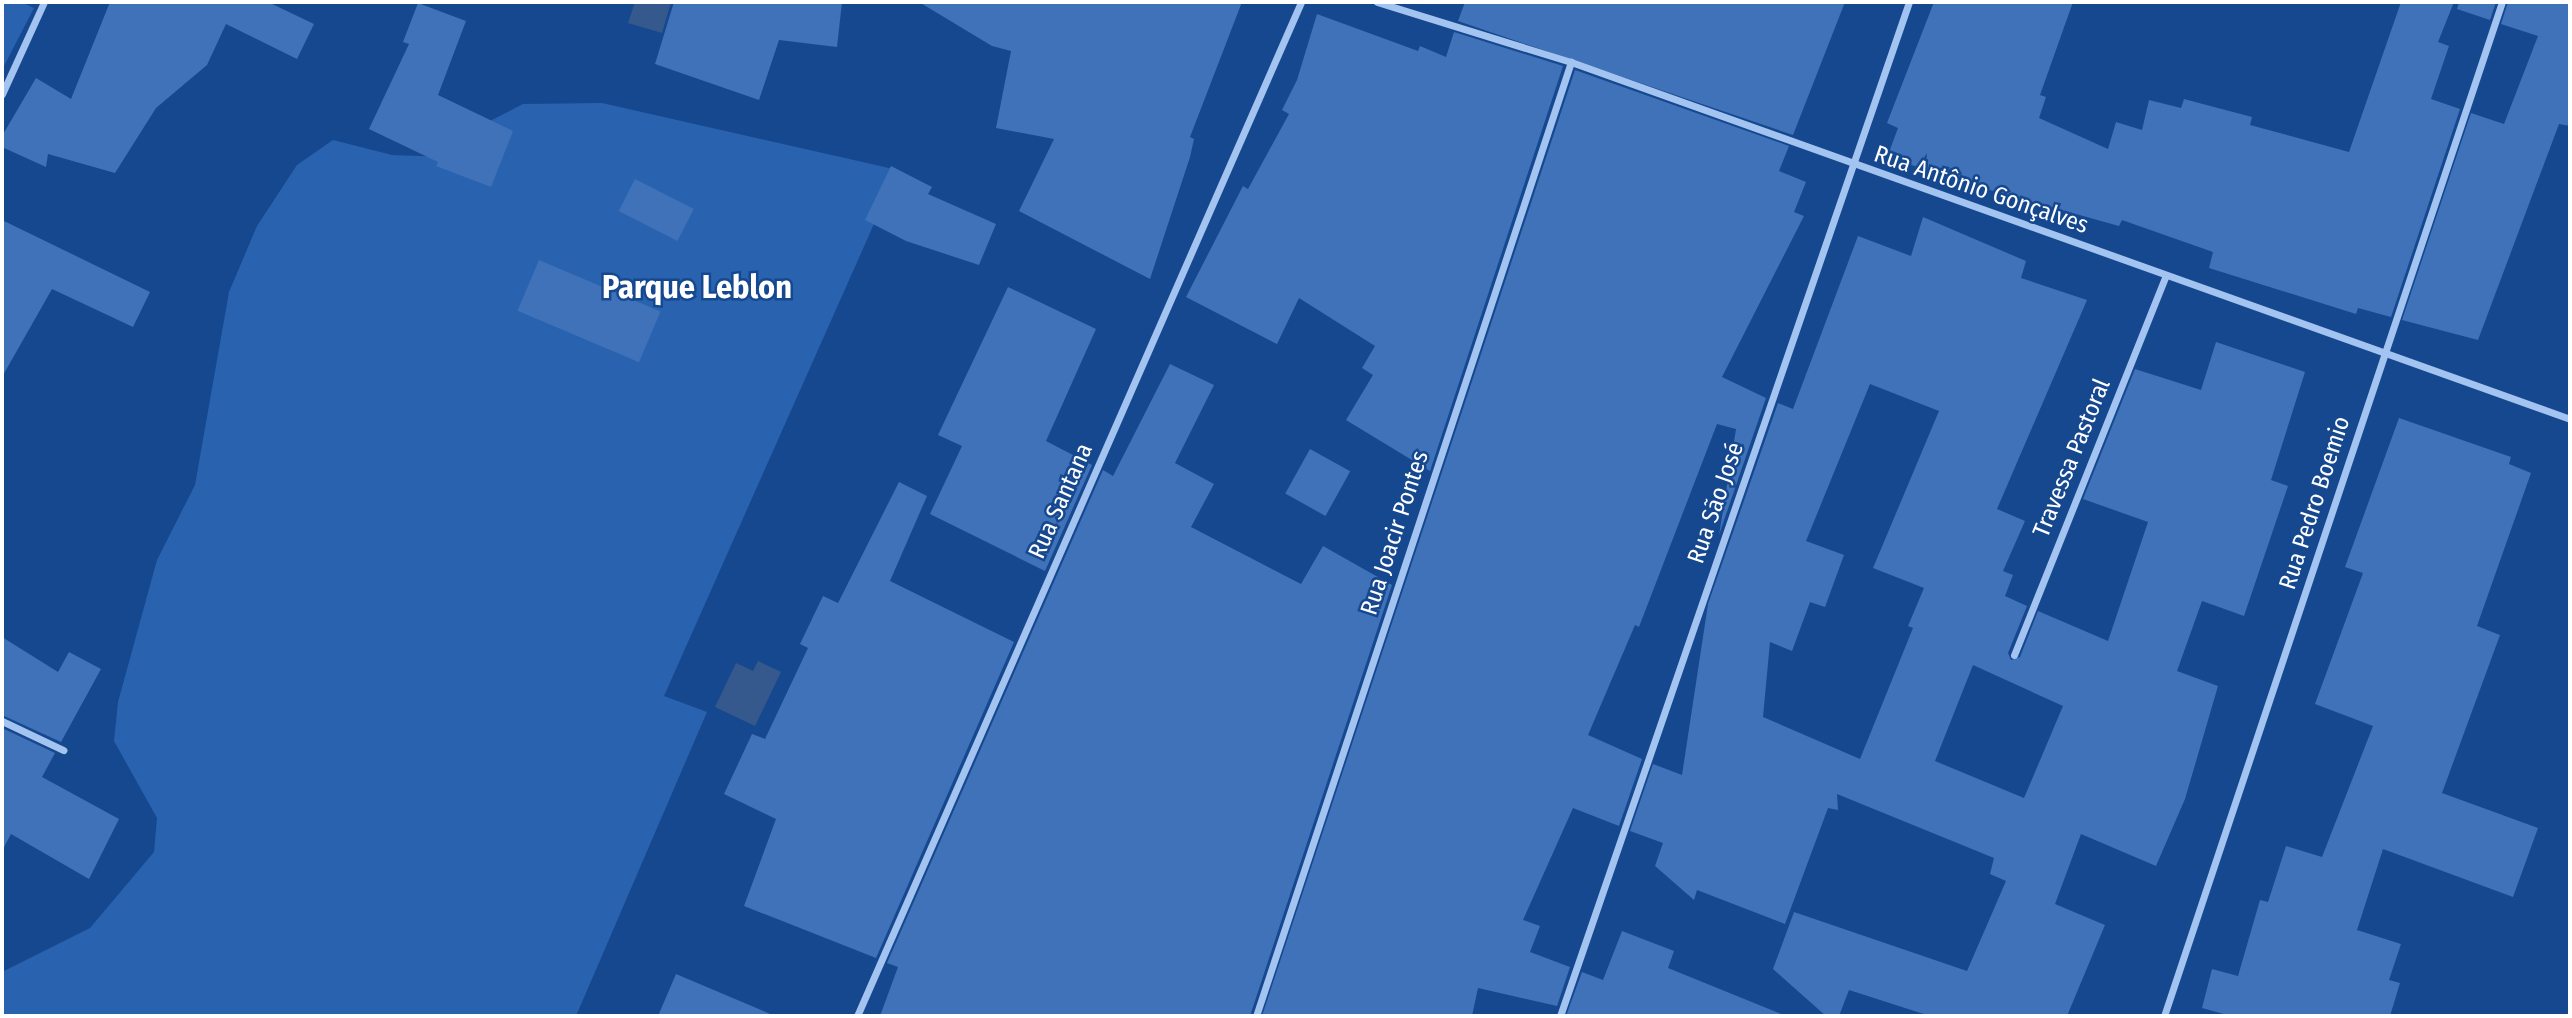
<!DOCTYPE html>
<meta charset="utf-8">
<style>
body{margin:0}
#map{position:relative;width:2572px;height:1018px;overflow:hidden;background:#16488f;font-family:"Fira Sans Condensed",sans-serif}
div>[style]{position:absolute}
.green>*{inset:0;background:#2962ae}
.water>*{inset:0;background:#35598d}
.building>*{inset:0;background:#3f72b8;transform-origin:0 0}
.minor>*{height:7px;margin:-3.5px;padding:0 3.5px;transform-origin:3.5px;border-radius:3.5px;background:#a3c4f0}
span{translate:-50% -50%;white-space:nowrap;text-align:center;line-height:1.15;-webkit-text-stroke:5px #16488f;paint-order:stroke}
.street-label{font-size:24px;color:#fff}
.district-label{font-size:32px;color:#fff;font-weight:700}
.frame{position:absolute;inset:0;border:4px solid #fff;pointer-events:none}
</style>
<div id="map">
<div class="green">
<div style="clip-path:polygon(2px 2px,21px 2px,34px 8px,2px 70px)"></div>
<div style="clip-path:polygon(602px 103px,898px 170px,664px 696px,707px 712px,576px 1016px,2px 1016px,2px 972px,90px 928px,154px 852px,157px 818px,114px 741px,118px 702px,157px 560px,195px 485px,229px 292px,257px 226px,297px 165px,333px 140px,392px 155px,447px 157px,482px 125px,523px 104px)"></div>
</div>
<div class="water">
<div style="clip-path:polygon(635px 2px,671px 2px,662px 33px,628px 23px)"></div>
<div style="clip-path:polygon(758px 661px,781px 672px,755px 726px,715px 707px,736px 663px,753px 671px)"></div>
</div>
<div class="building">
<div style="clip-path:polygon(110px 2px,268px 2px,314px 24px,297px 59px,226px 24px,207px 65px,156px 108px,115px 173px,48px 154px,46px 167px,2px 147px,2px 136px,36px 78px,71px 99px)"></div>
<div style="clip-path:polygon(674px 2px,842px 2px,837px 47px,779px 40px,759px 100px,655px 64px)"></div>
<div style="clip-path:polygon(919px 2px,1242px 2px,1190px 137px,1194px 139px,1190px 157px,1150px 279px,1019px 211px,1054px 139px,996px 128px,1011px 51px,992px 46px)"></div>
<div style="clip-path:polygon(1465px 2px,1845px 2px,1793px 135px,1458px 21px)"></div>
<div style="clip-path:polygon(1934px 2px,2073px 2px,2040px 95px,2046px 97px,2039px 118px,2108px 149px,2116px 122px,2142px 130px,2149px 100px,2181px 108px,2184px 99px,2252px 117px,2250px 125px,2349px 152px,2401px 2px,2454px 2px,2438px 42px,2449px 46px,2431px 99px,2460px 109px,2391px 317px,2358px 308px,2356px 314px,2209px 268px,2213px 252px,2122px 220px,2119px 226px,1936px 175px,1888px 155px,1898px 128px,1887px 123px)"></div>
<div style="clip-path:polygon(2459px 2px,2496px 2px,2490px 20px,2457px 9px)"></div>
<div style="clip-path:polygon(2508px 2px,2570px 2px,2570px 126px,2559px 124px,2478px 340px,2402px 320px,2471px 113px,2504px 124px,2538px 36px,2501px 24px)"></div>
<div style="clip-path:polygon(418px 3px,466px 21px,438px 95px,513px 131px,491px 187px,436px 166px,438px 162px,369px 129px,409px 44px,403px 42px)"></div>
<div style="clip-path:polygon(1317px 14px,1418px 51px,1420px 46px,1446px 57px,1454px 32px,1563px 66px,1430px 471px,1346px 420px,1373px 375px,1362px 368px,1375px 346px,1299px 298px,1277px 344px,1186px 297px,1243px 186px,1248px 189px,1289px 114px,1282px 110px,1297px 80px)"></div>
<div style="clip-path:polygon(1575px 70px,1789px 146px,1779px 171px,1806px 182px,1794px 212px,1804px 216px,1722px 377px,1766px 398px,1719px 535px,1736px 429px,1717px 424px,1639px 627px,1635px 625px,1588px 735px,1642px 759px,1619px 826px,1573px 808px,1523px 920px,1540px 926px,1530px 952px,1570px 967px,1557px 1006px,1478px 988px,1472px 1016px,1262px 1016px)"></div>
<div style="clip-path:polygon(891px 166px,932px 187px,928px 194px,996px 224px,979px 265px,906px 241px,865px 220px)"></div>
<div style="left:635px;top:179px;width:66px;height:36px;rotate:27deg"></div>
<div style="clip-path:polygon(evenodd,1923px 217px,2026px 261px,2021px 278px,2087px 300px,1997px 509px,2025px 521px,2003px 571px,2013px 575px,2005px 596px,2027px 606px,2008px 653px,2011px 660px,2020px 657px,2038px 611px,2108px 641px,2148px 522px,2083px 499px,2135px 369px,2201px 390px,2216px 342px,2305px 372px,2271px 480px,2288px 486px,2244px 616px,2202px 601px,2177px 671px,2218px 686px,2185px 799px,2156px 866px,2081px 834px,2055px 904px,2105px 925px,2067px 1016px,1930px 1016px,1849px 990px,1839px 1016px,1826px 1016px,1773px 969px,1794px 912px,1967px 971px,2006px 881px,1990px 874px,1994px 858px,1837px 794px,1838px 810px,1828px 808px,1785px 924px,1697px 890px,1694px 900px,1655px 866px,1663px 843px,1630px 831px,1653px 764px,1682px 775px,1708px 604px,1778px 403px,1793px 409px,1858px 236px,1911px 256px,1923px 217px,1870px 384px,1939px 411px,1873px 568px,1924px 588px,1908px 626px,1913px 628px,1860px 759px,1763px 717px,1770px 642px,1792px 651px,1810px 602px,1825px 607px,1844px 555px,1806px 541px,1870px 384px,1923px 217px,1973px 665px,2063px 706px,2024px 798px,1935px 761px,1973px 665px)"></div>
<div style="clip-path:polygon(2px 220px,150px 292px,133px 327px,52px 289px,2px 377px)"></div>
<div style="left:539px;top:260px;width:132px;height:55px;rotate:23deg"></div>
<div style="clip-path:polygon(1008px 287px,1096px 329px,1046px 441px,1092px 465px,1045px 571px,930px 514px,962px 446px,938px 435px)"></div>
<div style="clip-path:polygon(1170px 364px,1214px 385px,1175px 463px,1214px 484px,1191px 527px,1301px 584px,1323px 546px,1392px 585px,1250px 1016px,880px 1016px,898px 967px,887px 963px,1103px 470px,1113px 476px)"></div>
<div style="clip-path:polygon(2399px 418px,2511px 457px,2509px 464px,2531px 473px,2477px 626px,2500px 635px,2442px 793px,2538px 828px,2513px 897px,2383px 849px,2357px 930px,2401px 944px,2389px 980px,2400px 983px,2390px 1016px,2231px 1016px,2202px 1008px,2212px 969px,2238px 976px,2260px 900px,2268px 902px,2286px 846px,2322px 857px,2373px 726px,2315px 704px,2363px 573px,2345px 567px)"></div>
<div style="left:1310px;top:449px;width:46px;height:51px;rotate:29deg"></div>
<div style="clip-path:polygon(899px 482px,927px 496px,890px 581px,1014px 642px,876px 958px,744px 906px,776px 819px,724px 794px,752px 734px,765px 739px,808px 648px,800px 644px,823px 596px,838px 603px)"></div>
<div style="clip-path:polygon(2px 637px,58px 672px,69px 652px,101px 669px,61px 742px,2px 715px)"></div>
<div style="clip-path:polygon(2px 728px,55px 753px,42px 777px,119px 819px,89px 879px,11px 834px,2px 851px)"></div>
<div style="clip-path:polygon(1622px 931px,1674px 951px,1668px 968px,1786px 1016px,1566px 1016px,1582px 972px,1603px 980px)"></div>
<div style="clip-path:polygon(676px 974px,775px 1016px,658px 1016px)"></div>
</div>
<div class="minor">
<div style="left:1377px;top:2px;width:203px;rotate:17.2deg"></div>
<div style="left:1571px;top:62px;width:1061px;rotate:19.66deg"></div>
<div style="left:2px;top:94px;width:101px;rotate:-65.5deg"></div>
<div style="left:2014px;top:655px;width:409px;rotate:-68.2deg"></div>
<div style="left:2px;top:721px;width:68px;rotate:25.4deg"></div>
<div style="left:857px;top:1016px;width:1107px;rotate:-66.35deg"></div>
<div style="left:1256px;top:1016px;width:1005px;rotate:-71.73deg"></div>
<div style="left:1560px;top:1016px;width:1072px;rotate:-71.01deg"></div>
<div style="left:2164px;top:1016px;width:1069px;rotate:-71.57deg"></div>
</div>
<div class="street-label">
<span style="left:1981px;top:190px;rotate:19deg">Rua Antônio Gonçalves</span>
<span style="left:2072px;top:458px;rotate:-68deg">Travessa Pastoral</span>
<span style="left:1061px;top:501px;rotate:-66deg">Rua Santana</span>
<span style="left:1716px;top:503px;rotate:-71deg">Rua São José</span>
<span style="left:2315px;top:503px;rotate:-72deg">Rua Pedro Boemio</span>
<span style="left:1395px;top:533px;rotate:-72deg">Rua Joacir Pontes</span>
</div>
<div class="district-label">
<span style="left:697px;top:287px">Parque Leblon</span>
</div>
<div class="frame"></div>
</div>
